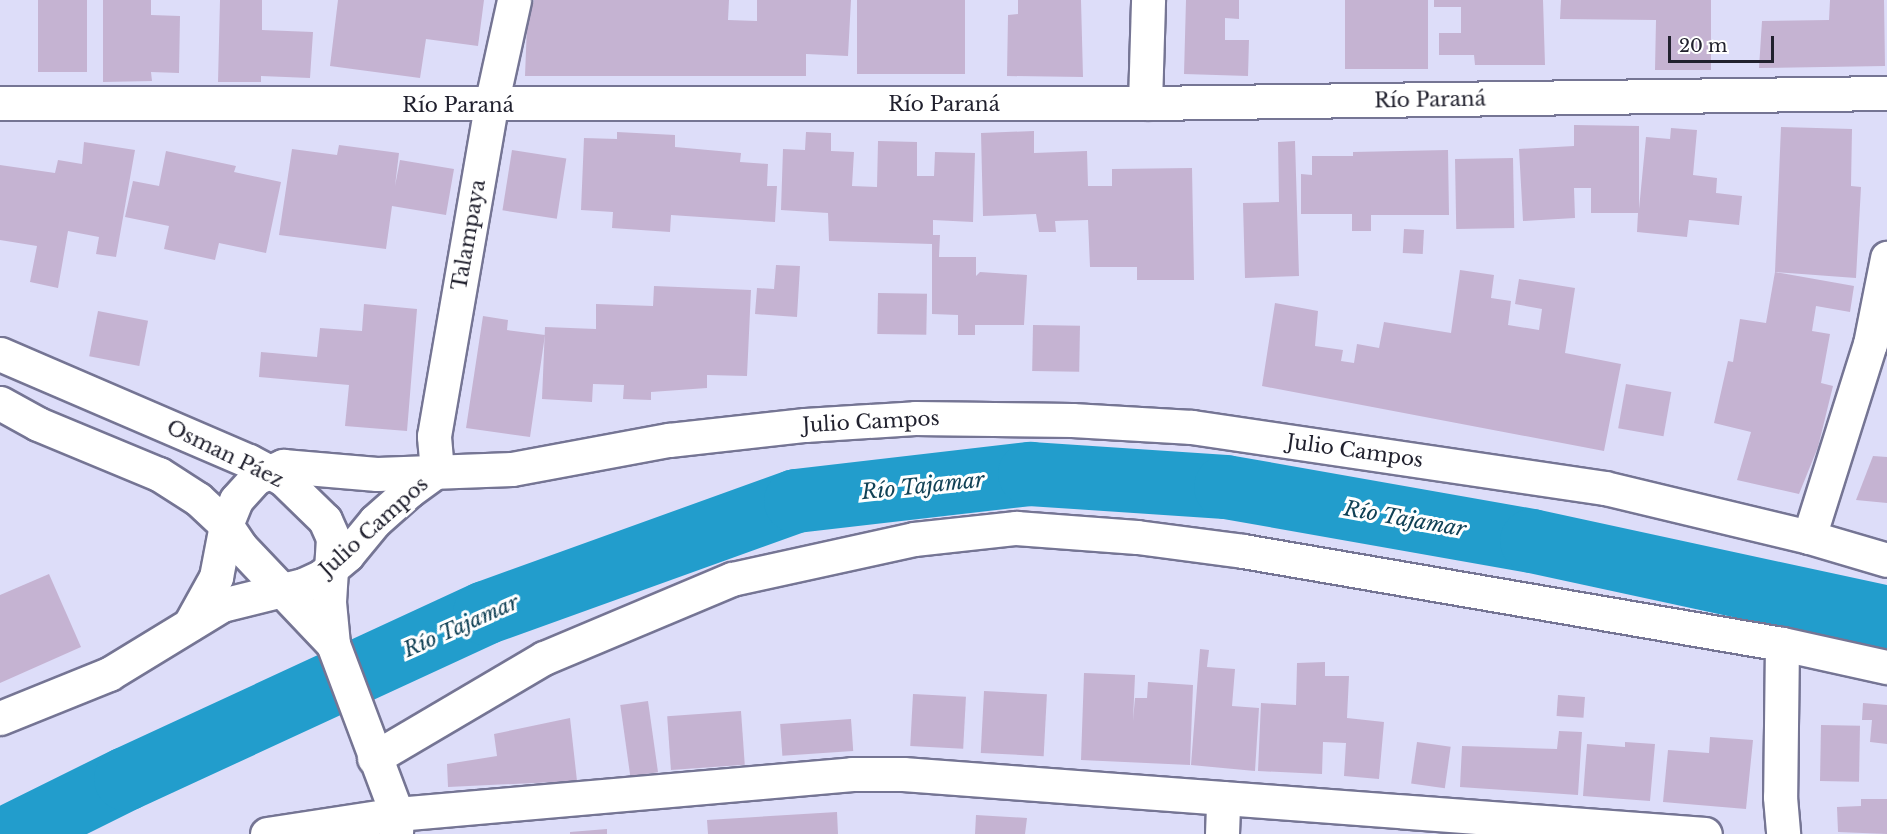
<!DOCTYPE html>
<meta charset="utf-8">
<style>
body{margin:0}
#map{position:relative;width:1887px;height:834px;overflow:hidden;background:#ddddf9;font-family:"Libre Baskerville",serif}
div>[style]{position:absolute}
.river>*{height:64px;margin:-32px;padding:0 32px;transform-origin:32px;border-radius:32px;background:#229dcc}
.building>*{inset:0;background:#c5b3d2;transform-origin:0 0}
.roads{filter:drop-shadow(2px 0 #757594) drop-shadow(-2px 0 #757594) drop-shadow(0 2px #757594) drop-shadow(0 -2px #757594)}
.minor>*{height:33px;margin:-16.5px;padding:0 16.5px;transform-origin:16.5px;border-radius:16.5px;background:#fff}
span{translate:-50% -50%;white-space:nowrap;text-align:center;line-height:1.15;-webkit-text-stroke:6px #fff;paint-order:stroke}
.street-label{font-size:20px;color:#21212e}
.water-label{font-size:21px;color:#114155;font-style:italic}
.scale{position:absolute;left:1668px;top:36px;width:106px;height:27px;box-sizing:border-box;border:3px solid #21212e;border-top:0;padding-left:8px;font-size:18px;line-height:21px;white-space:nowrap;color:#21212e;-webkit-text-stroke:4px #fff;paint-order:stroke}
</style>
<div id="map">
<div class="river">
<div style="left:15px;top:834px;width:124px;rotate:-26.4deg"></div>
<div style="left:126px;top:779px;width:396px;rotate:-24.8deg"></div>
<div style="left:485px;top:613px;width:331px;rotate:-19.8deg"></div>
<div style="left:796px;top:501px;width:236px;rotate:-6.6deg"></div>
<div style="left:1030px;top:474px;width:196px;rotate:3.8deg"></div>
<div style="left:1226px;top:487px;width:311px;rotate:10deg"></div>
<div style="left:1532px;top:541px;width:363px;rotate:12.2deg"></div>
</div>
<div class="building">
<div style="left:38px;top:0;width:49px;height:72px"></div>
<div style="clip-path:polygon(103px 0,151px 0,151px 15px,180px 16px,179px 73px,151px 72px,152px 81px,103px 82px)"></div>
<div style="clip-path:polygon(220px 0,262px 0,262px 30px,313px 32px,310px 78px,261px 76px,261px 82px,218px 82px)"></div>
<div style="clip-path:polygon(338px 0,484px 0,478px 46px,426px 39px,420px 78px,330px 66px)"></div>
<div style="clip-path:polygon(534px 0,729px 0,728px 20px,757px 21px,757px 0,851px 0,848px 56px,806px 54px,806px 76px,525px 76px,527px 25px)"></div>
<div style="left:857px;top:0;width:108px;height:74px"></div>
<div style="clip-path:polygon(1018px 0,1081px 0,1083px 77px,1007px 76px,1008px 15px,1018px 14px)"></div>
<div style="clip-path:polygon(1186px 0,1239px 0,1239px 19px,1225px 18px,1225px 40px,1249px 40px,1248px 76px,1184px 74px)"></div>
<div style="left:1345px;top:0;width:83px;height:69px"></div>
<div style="clip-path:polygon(1434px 0,1543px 0,1545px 65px,1475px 65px,1474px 55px,1439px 55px,1439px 33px,1461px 33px,1461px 7px,1434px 7px)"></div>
<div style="clip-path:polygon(1561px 0,1711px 0,1711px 70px,1655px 70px,1656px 20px,1560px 19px)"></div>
<div style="clip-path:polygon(1830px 0,1884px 0,1885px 66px,1759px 68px,1762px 21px,1829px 20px)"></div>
<div style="clip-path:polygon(1574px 125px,1639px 126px,1639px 209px,1646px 137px,1670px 139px,1671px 128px,1697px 130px,1693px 175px,1717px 178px,1716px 193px,1742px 196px,1739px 225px,1689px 220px,1687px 237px,1637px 232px,1638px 213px,1591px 213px,1591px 188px,1574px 188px,1575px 218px,1523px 221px,1519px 149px,1574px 146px)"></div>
<div style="clip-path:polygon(1781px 127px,1852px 129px,1851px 186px,1861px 187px,1856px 278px,1775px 272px)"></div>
<div style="clip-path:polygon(1034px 131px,1034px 153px,1087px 151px,1088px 186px,1112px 186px,1112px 169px,1192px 168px,1194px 280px,1137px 280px,1137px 267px,1090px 267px,1088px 220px,1055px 221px,1056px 232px,1039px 232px,1036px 214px,983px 216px,981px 133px)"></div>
<div style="clip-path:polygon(617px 132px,675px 135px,675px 147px,741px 153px,740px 162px,768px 164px,767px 186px,777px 186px,775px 222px,671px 215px,670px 232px,612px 228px,613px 212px,581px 210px,584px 138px,617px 139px)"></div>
<div style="clip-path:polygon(806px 132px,831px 133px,831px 151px,854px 152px,852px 186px,877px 187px,878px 141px,917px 142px,917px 176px,934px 176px,935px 152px,975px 153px,973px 222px,933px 220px,933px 235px,940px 235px,939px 257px,976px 257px,976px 276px,980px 272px,1027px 275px,1024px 325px,975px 325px,975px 335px,958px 335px,958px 315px,932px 314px,932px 244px,829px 241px,828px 213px,781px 210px,783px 149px,805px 150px)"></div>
<div style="clip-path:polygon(1295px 141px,1299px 276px,1245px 278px,1243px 203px,1279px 202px,1278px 142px)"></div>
<div style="clip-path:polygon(84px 142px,135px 150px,116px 257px,96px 254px,99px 237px,68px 231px,58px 288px,30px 282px,37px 246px,0 240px,0 165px,55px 173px,58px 160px,82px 164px)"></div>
<div style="clip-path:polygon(339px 145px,399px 153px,395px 186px,400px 160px,454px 169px,446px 215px,392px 206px,386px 249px,279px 235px,292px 149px,337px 155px)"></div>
<div style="left:512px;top:150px;width:55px;height:61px;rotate:9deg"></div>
<div style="clip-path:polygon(1448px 150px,1449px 215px,1371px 215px,1371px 231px,1352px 231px,1352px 214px,1301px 214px,1301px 174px,1312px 175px,1312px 156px,1353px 156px,1353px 152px)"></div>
<div style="clip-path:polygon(166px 151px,236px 166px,234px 172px,281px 182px,266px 253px,219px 243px,215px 260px,164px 249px,169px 226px,125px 217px,133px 181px,159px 186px)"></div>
<div style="left:1513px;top:158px;width:70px;height:58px;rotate:89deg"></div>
<div style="left:1404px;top:229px;width:20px;height:24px;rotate:3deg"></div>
<div style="clip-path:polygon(776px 265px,800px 266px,797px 317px,755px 314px,757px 288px,774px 289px)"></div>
<div style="clip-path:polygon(1460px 270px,1494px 275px,1491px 298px,1511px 301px,1508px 325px,1539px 330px,1542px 309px,1515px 304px,1519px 279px,1575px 288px,1565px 353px,1621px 364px,1604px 451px,1262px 386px,1275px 303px,1318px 311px,1315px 346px,1343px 350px,1341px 361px,1354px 363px,1357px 344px,1379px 348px,1384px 322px,1451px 333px)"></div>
<div style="clip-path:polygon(1775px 272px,1854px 286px,1850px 312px,1816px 306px,1812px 331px,1830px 334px,1821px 383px,1833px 386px,1818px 447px,1799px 494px,1737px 480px,1751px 432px,1714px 423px,1728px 361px,1733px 362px,1740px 319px,1766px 323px)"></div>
<div style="clip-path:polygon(654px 286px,751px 290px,747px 376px,707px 375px,707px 388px,651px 392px,651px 400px,623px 399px,624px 385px,593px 384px,592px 402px,542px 399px,545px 327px,596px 329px,596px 304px,653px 306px)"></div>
<div style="left:878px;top:293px;width:49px;height:41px;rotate:1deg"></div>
<div style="clip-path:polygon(364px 304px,417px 309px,407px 431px,345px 426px,349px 385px,259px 377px,261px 352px,317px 357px,320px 328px,362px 331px)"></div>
<div style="left:98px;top:311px;width:51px;height:46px;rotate:11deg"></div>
<div style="clip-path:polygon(483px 316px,508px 320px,507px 330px,545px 335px,530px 437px,466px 428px)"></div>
<div style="left:1033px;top:325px;width:47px;height:46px;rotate:1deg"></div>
<div style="left:1626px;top:384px;width:46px;height:45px;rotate:10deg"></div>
<div style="clip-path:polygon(1873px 456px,1887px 457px,1887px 503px,1856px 500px)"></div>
<div style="clip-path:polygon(49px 574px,81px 647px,0 683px,0 595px)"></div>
<div style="clip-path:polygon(1200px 649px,1209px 650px,1207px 667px,1235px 669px,1232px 706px,1259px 708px,1255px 771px,1191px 765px)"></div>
<div style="clip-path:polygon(1325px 662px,1325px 676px,1349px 676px,1347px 718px,1384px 722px,1379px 779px,1344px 776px,1346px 743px,1323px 742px,1322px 774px,1258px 771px,1261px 703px,1296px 705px,1297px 663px)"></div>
<div style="clip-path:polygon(1084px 673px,1135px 675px,1133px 721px,1135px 698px,1147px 698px,1148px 682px,1193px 685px,1190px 765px,1081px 760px)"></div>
<div style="left:984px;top:691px;width:63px;height:62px;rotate:3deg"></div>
<div style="left:913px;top:694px;width:53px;height:52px;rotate:3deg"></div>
<div style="left:1558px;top:695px;width:27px;height:21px;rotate:4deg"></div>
<div style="left:648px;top:701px;width:72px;height:28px;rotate:82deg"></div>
<div style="clip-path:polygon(1863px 703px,1887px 705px,1887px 744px,1870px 742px,1872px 720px,1862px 720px)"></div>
<div style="left:741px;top:711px;width:54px;height:74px;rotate:86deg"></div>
<div style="clip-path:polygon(570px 718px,577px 781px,448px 787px,447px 764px,497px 756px,494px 734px)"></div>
<div style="left:851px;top:719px;width:32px;height:71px;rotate:86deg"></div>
<div style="left:1821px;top:725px;width:39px;height:56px;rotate:1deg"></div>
<div style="clip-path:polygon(1559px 731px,1582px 732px,1578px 795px,1460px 787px,1462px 746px,1557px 749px)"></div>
<div style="clip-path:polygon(1710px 737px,1753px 740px,1746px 809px,1663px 802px,1668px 750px,1709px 753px)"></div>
<div style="left:1417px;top:742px;width:34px;height:42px;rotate:8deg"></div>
<div style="clip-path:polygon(1625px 742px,1655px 744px,1650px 801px,1583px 796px,1587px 744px,1625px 747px)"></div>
<div style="clip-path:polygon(1861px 799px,1887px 799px,1887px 834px,1838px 832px,1837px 807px,1861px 806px)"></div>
<div style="clip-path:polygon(837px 812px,838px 834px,708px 834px,707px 820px)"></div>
<div style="clip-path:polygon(976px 815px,1027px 818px,1025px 834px,975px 834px)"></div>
<div style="clip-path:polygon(607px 829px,607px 834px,570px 834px,570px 832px)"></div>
</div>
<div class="roads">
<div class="minor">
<div style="left:0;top:103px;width:1145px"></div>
<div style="left:1145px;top:103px;width:742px;rotate:-0.77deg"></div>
<div style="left:1145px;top:103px;width:103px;rotate:-88.3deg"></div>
<div style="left:0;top:354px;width:271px;rotate:23.3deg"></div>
<div style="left:249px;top:461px;width:40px;rotate:28deg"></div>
<div style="left:284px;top:480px;width:57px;rotate:44.3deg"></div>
<div style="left:325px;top:520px;width:20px;rotate:66deg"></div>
<div style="left:333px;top:538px;width:64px;rotate:93.6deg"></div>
<div style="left:329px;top:602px;width:42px;rotate:84.6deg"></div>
<div style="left:333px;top:644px;width:182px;rotate:69.4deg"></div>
<div style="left:397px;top:814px;width:20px;rotate:93deg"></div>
<div style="left:0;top:403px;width:43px;rotate:28.9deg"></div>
<div style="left:38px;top:424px;width:131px;rotate:22.5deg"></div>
<div style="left:159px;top:474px;width:46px;rotate:32.7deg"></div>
<div style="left:198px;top:499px;width:38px;rotate:43deg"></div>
<div style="left:226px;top:525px;width:25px;rotate:56deg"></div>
<div style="left:240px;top:546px;width:135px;rotate:46.5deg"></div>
<div style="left:437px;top:471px;width:35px;rotate:-95deg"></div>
<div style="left:434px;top:436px;width:336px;rotate:-80.2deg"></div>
<div style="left:491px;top:105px;width:107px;rotate:-77.6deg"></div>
<div style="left:1809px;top:537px;width:202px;rotate:-72.5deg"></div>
<div style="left:1870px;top:344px;width:88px;rotate:-78.8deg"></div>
<div style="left:190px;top:624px;width:54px;rotate:-61deg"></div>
<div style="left:216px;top:577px;width:53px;rotate:-79.1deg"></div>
<div style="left:226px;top:525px;width:27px;rotate:-68deg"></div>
<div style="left:236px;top:500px;width:30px;rotate:-48deg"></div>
<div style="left:256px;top:478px;width:30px;rotate:-24deg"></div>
<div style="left:283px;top:466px;width:94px;rotate:4.9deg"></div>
<div style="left:377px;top:474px;width:135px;rotate:-2.1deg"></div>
<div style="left:512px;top:469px;width:160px;rotate:-10.5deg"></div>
<div style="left:669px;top:440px;width:137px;rotate:-6.3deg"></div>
<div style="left:805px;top:425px;width:110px;rotate:-3.6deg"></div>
<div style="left:915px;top:418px;width:157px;rotate:0.7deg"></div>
<div style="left:1072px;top:420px;width:120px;rotate:3.3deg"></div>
<div style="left:1192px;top:427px;width:417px;rotate:8.4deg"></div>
<div style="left:1605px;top:488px;width:210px;rotate:13.5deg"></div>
<div style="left:1809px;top:537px;width:81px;rotate:16.4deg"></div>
<div style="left:1782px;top:644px;width:153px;rotate:90.7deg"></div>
<div style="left:1780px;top:797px;width:37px;rotate:85deg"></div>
<div style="left:0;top:718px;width:118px;rotate:-22deg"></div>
<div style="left:109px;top:674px;width:132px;rotate:-31.4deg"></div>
<div style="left:222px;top:605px;width:83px;rotate:-13.9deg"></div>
<div style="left:303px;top:585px;width:21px;rotate:-25deg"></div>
<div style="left:322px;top:576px;width:33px;rotate:-40deg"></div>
<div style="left:347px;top:555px;width:44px;rotate:-50.5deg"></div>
<div style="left:375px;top:521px;width:45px;rotate:-41.4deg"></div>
<div style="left:409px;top:491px;width:34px;rotate:-36deg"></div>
<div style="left:374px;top:758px;width:197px;rotate:-30.5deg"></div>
<div style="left:544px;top:658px;width:204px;rotate:-22.8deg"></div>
<div style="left:732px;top:579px;width:186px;rotate:-12.4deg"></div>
<div style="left:914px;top:539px;width:103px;rotate:-6.2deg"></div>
<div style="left:1016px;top:528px;width:121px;rotate:4.3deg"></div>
<div style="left:1137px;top:537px;width:107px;rotate:7.5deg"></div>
<div style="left:1243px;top:551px;width:547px;rotate:9.79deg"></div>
<div style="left:1782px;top:644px;width:107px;rotate:12.4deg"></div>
<div style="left:267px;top:834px;width:132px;rotate:-8.7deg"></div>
<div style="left:397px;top:814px;width:457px;rotate:-5deg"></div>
<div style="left:852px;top:774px;width:51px"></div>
<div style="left:903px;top:774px;width:804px;rotate:4.28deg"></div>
<div style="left:1222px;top:834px;width:36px;rotate:-88deg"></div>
</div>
</div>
<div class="street-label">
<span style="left:1430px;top:100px;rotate:-1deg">Río Paraná</span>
<span style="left:944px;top:104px">Río Paraná</span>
<span style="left:458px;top:105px">Río Paraná</span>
<span style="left:469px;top:235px;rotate:-80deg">Talampaya</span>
<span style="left:871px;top:422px;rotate:-3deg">Julio Campos</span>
<span style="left:1355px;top:451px;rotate:8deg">Julio Campos</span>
<span style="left:225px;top:454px;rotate:26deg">Osman Páez</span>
<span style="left:374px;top:527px;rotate:-42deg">Julio Campos</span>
</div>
<div class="water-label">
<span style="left:923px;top:486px;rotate:-6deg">Río Tajamar</span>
<span style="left:1405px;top:519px;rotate:10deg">Río Tajamar</span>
<span style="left:461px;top:626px;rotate:-24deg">Río Tajamar</span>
</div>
<div class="scale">20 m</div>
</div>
